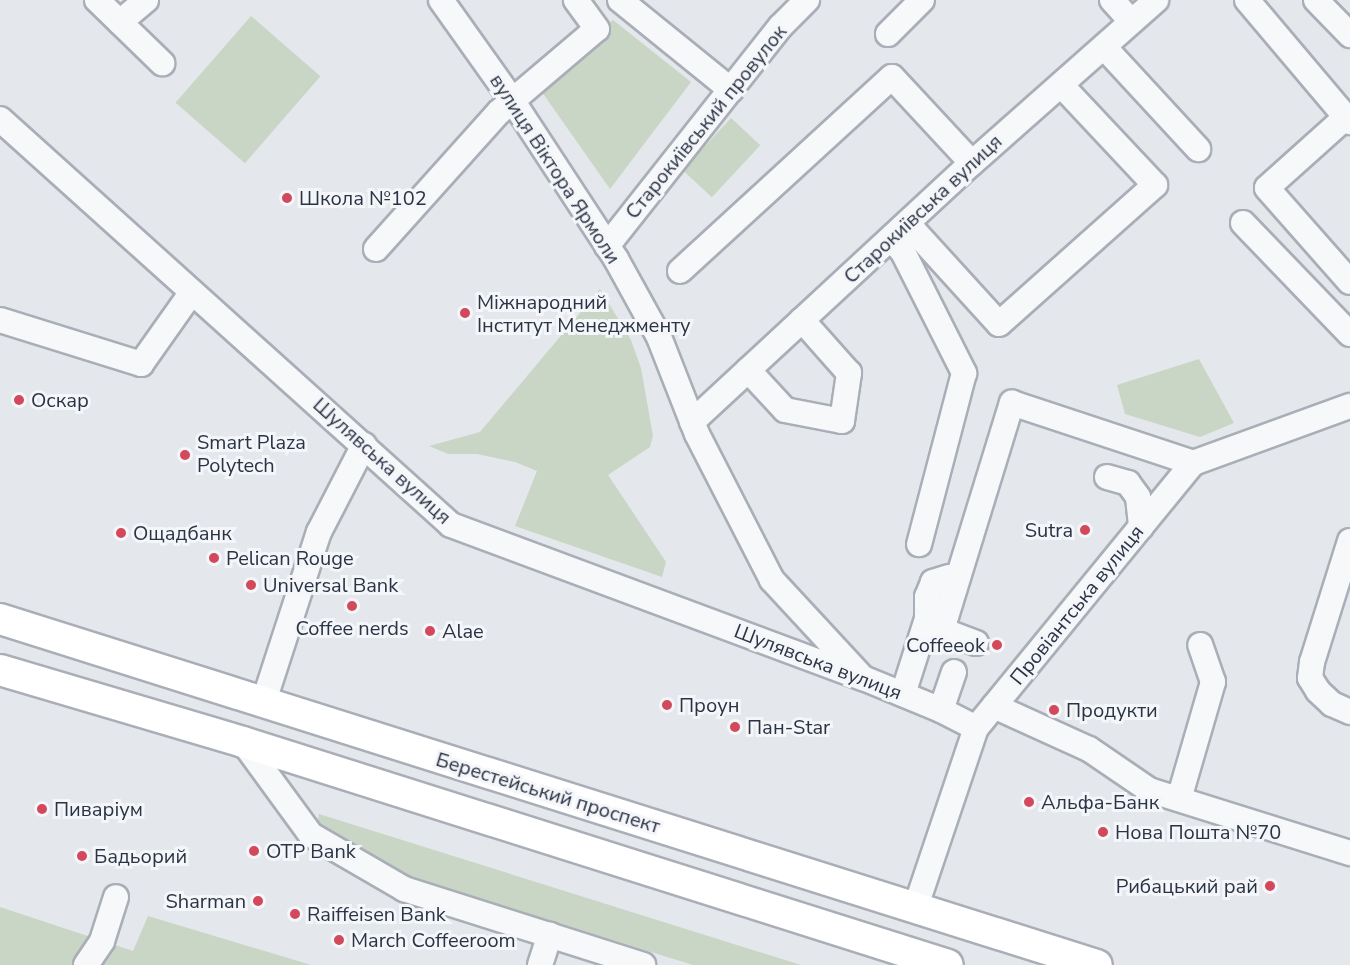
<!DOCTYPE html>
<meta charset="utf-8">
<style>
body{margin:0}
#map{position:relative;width:1350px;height:965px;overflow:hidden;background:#e4e7ec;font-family:"Nunito Sans",sans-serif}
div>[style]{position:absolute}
.green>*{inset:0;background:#c9d6c5;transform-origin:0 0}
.roads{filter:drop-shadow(2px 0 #a9aeb7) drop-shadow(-2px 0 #a9aeb7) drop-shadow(0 2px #a9aeb7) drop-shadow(0 -2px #a9aeb7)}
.minor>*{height:24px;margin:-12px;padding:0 12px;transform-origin:12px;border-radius:12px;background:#f7f8fa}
.major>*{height:30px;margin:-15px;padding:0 15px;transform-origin:15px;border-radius:15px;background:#fff}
.dots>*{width:16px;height:16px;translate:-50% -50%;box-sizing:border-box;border:3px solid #f4f6f9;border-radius:50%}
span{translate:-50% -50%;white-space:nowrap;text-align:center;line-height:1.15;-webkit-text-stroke:6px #f4f6f9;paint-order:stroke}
.street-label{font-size:20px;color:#2b3445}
.poi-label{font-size:20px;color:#2b3445}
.left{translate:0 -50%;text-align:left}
.right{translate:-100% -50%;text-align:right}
</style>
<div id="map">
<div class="green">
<div style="left:251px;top:16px;width:92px;height:115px;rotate:41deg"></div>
<div style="clip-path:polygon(613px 20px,691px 82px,610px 189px,537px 85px)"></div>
<div style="left:731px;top:118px;width:40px;height:71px;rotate:43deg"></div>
<div style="clip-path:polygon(600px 289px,631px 340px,641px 368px,653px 436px,650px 447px,608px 475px,666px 562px,662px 577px,515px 526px,537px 471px,515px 462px,477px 454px,448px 454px,429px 446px,480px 432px)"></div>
<div style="clip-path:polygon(1199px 359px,1234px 423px,1200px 437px,1125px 414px,1117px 385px)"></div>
<div style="clip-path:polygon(319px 814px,801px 965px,693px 965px,407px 876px,342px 847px,316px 830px)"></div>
<div style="clip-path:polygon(0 907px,133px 951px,148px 916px,311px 965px,0 965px)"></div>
</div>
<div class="roads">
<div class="minor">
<div style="left:97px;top:0;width:91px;rotate:44.1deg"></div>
<div style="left:441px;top:0;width:123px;rotate:54.6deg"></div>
<div style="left:512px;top:100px;width:190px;rotate:56.8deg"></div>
<div style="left:616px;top:259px;width:89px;rotate:61.1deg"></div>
<div style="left:659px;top:337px;width:104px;rotate:68.6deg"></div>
<div style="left:697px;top:434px;width:164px;rotate:62.8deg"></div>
<div style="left:772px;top:580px;width:129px;rotate:47.2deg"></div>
<div style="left:620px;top:0;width:143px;rotate:39deg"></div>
<div style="left:1112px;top:0;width:28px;rotate:48deg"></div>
<div style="left:1247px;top:0;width:160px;rotate:49.8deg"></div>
<div style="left:1316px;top:0;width:49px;rotate:45.8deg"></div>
<div style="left:120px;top:22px;width:34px;rotate:-40deg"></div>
<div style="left:888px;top:34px;width:48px;rotate:-45deg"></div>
<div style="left:1104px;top:47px;width:139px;rotate:47.3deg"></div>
<div style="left:1346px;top:117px;width:106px;rotate:138.1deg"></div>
<div style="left:1267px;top:188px;width:125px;rotate:48.6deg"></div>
<div style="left:0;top:119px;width:607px;rotate:41.99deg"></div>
<div style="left:451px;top:525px;width:439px;rotate:20.4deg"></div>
<div style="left:863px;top:678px;width:84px;rotate:22.3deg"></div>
<div style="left:941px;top:710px;width:39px;rotate:27deg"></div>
<div style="left:1243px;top:223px;width:154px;rotate:46.1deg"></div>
<div style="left:908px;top:224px;width:135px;rotate:47.7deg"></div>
<div style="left:999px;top:324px;width:209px;rotate:-41.7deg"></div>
<div style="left:1155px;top:185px;width:137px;rotate:-133.2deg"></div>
<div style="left:892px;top:239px;width:17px;rotate:50deg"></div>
<div style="left:903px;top:252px;width:136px;rotate:63.2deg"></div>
<div style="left:964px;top:373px;width:177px;rotate:104.7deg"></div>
<div style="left:607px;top:246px;width:280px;rotate:-51.7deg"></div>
<div style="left:781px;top:26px;width:37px;rotate:-45deg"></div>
<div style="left:376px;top:249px;width:184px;rotate:-48.1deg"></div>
<div style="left:499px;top:112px;width:128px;rotate:-40.3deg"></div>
<div style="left:597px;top:29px;width:36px;rotate:-126deg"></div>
<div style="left:680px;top:271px;width:287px;rotate:-42.5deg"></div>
<div style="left:892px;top:77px;width:117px;rotate:47.1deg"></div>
<div style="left:0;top:320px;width:148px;rotate:17.3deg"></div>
<div style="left:141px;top:364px;width:88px;rotate:-54.7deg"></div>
<div style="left:748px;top:370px;width:54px;rotate:47.2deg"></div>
<div style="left:785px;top:410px;width:58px;rotate:10.9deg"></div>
<div style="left:842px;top:421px;width:49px;rotate:-81.7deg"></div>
<div style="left:849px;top:373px;width:71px;rotate:-131.6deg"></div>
<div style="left:692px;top:422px;width:381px;rotate:-42.8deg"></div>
<div style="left:972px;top:163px;width:246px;rotate:-41.5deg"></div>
<div style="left:1107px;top:477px;width:22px;rotate:16deg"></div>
<div style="left:1128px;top:483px;width:17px;rotate:54deg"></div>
<div style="left:1138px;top:497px;width:30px;rotate:84deg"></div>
<div style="left:1350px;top:541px;width:127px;rotate:107.4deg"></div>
<div style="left:1312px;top:662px;width:16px;rotate:97deg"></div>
<div style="left:1310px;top:678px;width:15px;rotate:58deg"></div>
<div style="left:1318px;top:691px;width:19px;rotate:43deg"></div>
<div style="left:1332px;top:704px;width:20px;rotate:24deg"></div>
<div style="left:976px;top:643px;width:36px;rotate:-159deg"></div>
<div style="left:942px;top:630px;width:238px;rotate:-72.9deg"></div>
<div style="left:1012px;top:403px;width:191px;rotate:18.3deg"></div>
<div style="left:903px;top:694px;width:79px;rotate:-72.3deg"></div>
<div style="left:927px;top:619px;width:22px;rotate:-90deg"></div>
<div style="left:927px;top:597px;width:16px;rotate:-68deg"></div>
<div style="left:933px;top:582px;width:16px;rotate:-18deg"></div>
<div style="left:263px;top:704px;width:181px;rotate:-72deg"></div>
<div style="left:319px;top:532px;width:98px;rotate:-62.7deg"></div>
<div style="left:994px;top:706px;width:104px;rotate:24.4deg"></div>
<div style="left:1089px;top:749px;width:73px;rotate:34.3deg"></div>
<div style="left:1149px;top:790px;width:211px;rotate:17.4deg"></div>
<div style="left:941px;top:710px;width:40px;rotate:-71.1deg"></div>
<div style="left:243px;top:742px;width:115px;rotate:53.8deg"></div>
<div style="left:311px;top:835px;width:108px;rotate:30.1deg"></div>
<div style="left:404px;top:889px;width:251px;rotate:17.6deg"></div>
<div style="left:1179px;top:799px;width:122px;rotate:-73.8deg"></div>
<div style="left:1213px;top:682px;width:39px;rotate:-109deg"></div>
<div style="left:915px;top:909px;width:191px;rotate:-71.4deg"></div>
<div style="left:976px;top:728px;width:343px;rotate:-50.7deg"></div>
<div style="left:1193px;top:463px;width:167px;rotate:-20deg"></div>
<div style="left:86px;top:965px;width:29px;rotate:-56deg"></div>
<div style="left:102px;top:941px;width:46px;rotate:-72.3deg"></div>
<div style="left:540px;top:965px;width:32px;rotate:-72deg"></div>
</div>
<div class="major">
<div style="left:0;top:619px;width:1150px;rotate:17.51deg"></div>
<div style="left:0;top:670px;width:253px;rotate:16.5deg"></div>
<div style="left:243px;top:742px;width:739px;rotate:17.55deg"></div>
</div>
</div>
<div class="dots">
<div style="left:287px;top:198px;background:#d1495b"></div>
<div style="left:465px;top:313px;background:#d1495b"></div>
<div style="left:19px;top:400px;background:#d1495b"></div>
<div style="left:185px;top:455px;background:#d1495b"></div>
<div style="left:1085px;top:530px;background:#d1495b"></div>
<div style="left:121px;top:533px;background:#d1495b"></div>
<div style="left:214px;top:558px;background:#d1495b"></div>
<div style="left:251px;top:585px;background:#d1495b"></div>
<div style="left:352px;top:606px;background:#d1495b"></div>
<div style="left:430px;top:631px;background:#d1495b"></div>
<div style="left:997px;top:645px;background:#d1495b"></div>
<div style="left:667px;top:705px;background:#d1495b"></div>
<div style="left:1054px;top:710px;background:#d1495b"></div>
<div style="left:735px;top:727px;background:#d1495b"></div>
<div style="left:1029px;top:802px;background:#d1495b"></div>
<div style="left:42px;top:809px;background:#d1495b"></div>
<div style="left:1103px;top:832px;background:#d1495b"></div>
<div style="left:254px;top:851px;background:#d1495b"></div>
<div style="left:82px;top:856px;background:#d1495b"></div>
<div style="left:1270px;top:886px;background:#d1495b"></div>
<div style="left:258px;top:901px;background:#d1495b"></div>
<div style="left:295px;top:914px;background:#d1495b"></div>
<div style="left:339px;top:940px;background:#d1495b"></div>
</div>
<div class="street-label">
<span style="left:706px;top:122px;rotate:-51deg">Старокиївський провулок</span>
<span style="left:555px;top:169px;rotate:57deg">вулиця Віктора Ярмоли</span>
<span style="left:923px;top:209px;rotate:-43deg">Старокиївська вулиця</span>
<span style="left:382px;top:461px;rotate:42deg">Шулявська вулиця</span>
<span style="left:1077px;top:605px;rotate:-51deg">Провіантська вулиця</span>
<span style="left:818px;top:662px;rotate:21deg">Шулявська вулиця</span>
<span style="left:548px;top:793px;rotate:17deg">Берестейський проспект</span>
</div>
<div class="poi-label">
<span class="left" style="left:299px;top:198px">Школа №102</span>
<span class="left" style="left:477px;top:314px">Міжнародний<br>Інститут Менеджменту</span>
<span class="left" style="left:31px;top:400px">Оскар</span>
<span class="left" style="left:197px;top:454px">Smart Plaza<br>Polytech</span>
<span class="right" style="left:1073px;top:530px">Sutra</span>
<span class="left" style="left:133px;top:533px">Ощадбанк</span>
<span class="left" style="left:226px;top:558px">Pelican Rouge</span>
<span class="left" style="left:263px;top:585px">Universal Bank</span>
<span style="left:352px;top:628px">Coffee nerds</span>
<span class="left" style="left:442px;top:631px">Alae</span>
<span class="right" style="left:985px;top:645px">Coffeeok</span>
<span class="left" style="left:679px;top:705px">Проун</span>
<span class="left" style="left:1066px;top:710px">Продукти</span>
<span class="left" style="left:747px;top:727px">Пан-Star</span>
<span class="left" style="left:1041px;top:802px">Альфа-Банк</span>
<span class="left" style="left:54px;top:809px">Пиваріум</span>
<span class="left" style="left:1115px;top:832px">Нова Пошта №70</span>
<span class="left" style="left:266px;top:851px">OTP Bank</span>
<span class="left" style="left:94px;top:856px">Бадьорий</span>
<span class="right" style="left:1258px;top:886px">Рибацький рай</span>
<span class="right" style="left:246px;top:901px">Sharman</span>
<span class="left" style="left:307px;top:914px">Raiffeisen Bank</span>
<span class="left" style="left:351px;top:940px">March Coffeeroom</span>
</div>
</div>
